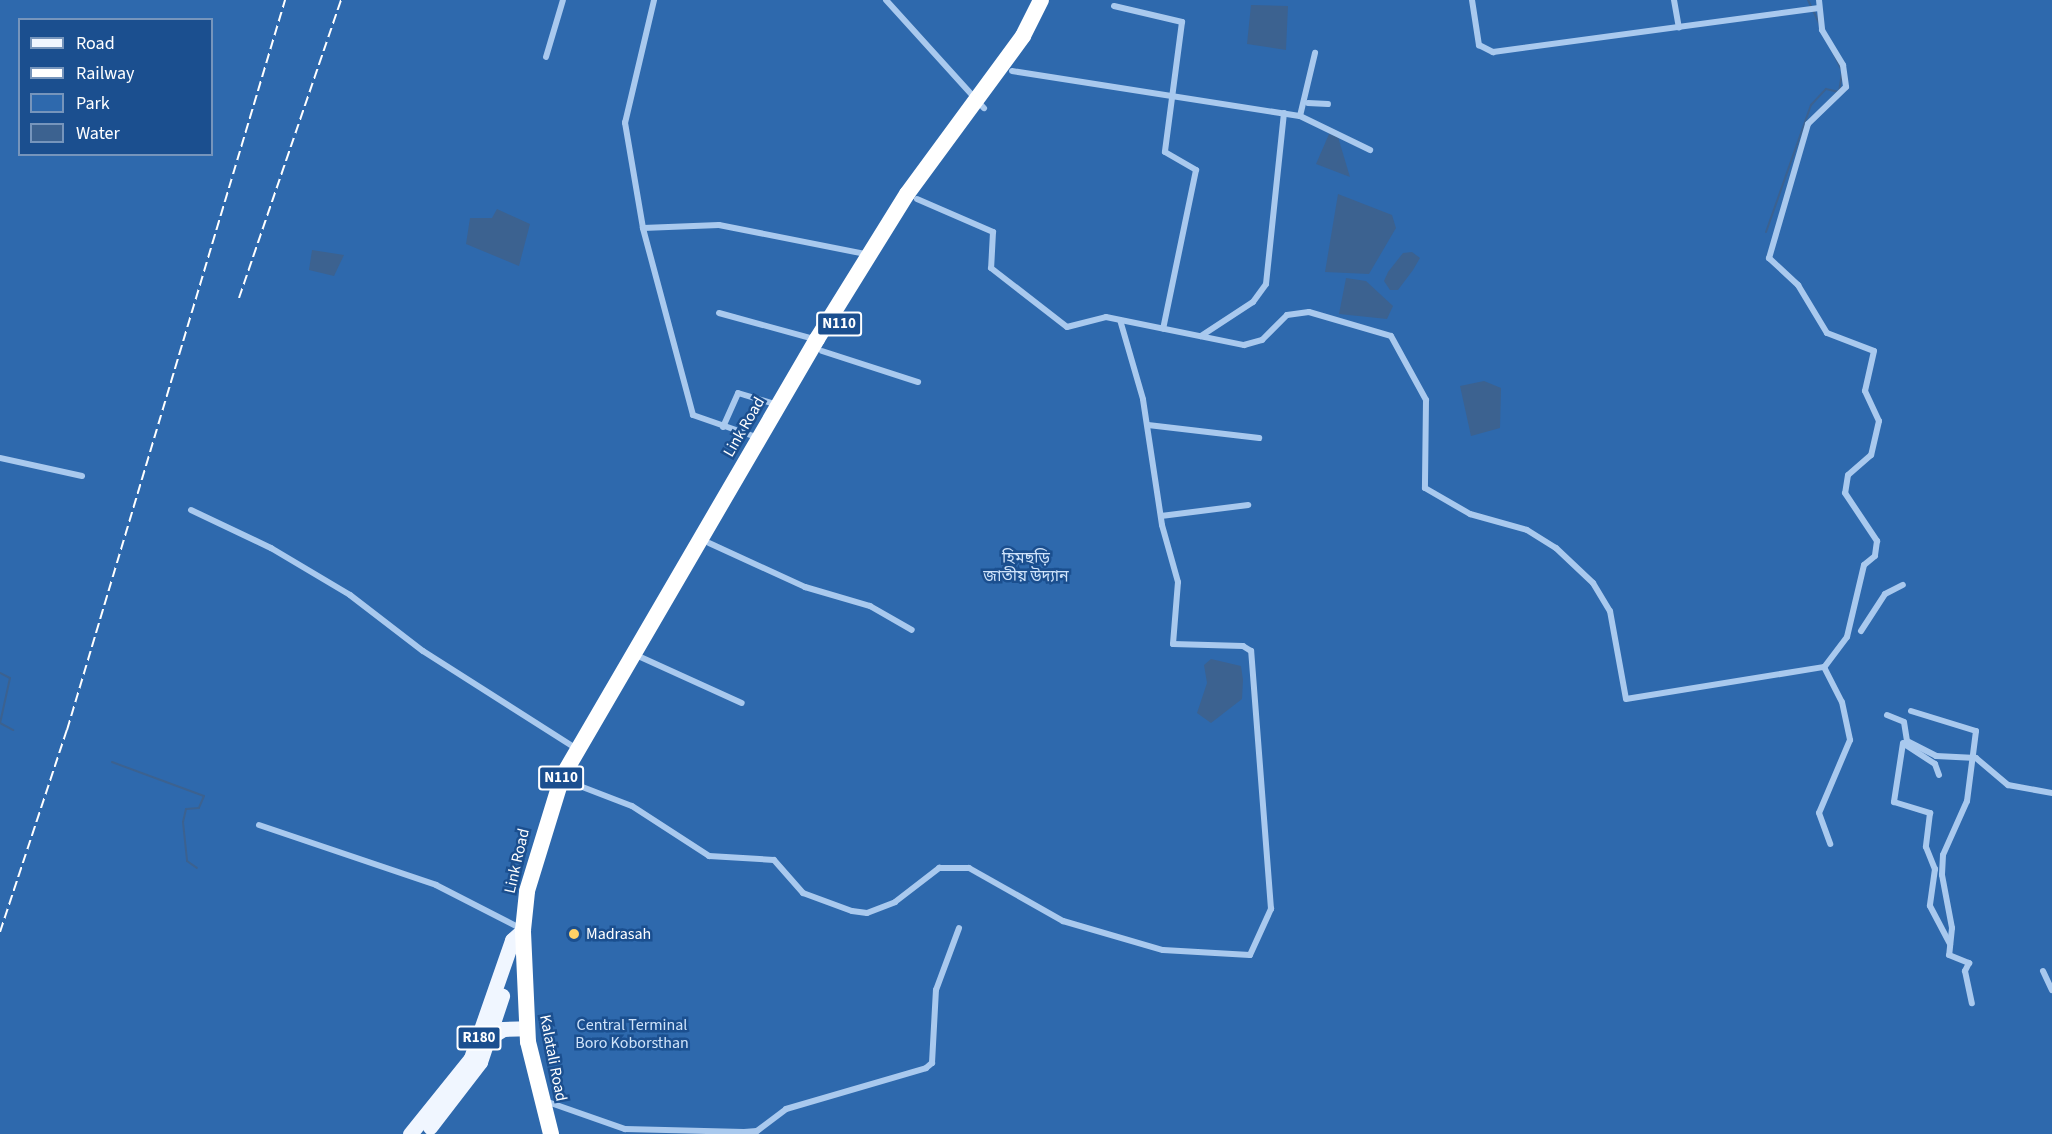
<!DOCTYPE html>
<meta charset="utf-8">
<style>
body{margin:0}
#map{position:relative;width:2052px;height:1134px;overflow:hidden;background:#1b4f8f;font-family:"Source Sans 3","Noto Sans Bengali",sans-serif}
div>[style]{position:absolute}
.green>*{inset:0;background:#2e69ad}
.water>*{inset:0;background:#3c6290}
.stream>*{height:2px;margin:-1px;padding:0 1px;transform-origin:1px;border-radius:1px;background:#3c6290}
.street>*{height:6px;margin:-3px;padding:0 3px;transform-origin:3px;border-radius:3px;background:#a9c9ee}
.primary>*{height:15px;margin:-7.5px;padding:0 7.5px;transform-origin:7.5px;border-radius:7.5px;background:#f0f6ff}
.highway>*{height:16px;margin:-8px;padding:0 8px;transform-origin:8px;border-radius:8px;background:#fff}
.rail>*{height:2px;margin-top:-1px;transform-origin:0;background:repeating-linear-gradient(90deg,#fff 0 10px,transparent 0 14.5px)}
.dots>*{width:16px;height:16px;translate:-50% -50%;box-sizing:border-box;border:3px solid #1b4f8f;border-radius:50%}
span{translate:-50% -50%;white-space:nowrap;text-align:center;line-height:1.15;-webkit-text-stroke:5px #1b4f8f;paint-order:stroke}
.shield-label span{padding:2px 4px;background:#1b4f8f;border:2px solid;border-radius:4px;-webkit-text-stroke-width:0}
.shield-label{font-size:15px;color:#fff;font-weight:700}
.street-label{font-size:16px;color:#fff}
.park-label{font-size:16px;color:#cfe3fa}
.poi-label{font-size:16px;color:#fff}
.left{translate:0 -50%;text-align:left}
.legend{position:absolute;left:18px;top:18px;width:195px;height:138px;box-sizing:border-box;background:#1b4f8f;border:2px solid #7695bc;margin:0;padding:8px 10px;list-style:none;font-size:18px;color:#fff}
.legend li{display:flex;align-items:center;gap:12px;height:30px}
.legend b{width:30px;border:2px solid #7695bc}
</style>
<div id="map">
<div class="green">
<div style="clip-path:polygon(evenodd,0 0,2052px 0,2052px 1134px,0 1134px,0 0,20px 20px,212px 20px,212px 154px,20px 154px,20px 20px)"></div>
</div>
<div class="water">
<div style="clip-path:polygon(1251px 5px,1288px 6px,1286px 50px,1247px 44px)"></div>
<div style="clip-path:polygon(1329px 134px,1338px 137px,1350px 177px,1316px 164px)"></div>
<div style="clip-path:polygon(1338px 194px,1392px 215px,1396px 228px,1369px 274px,1325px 272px)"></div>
<div style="clip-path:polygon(497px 209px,530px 224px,519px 266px,466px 244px,470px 218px,492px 218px)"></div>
<div style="clip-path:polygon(312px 250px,344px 255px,334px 276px,309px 270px)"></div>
<div style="clip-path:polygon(1412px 252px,1420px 258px,1413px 270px,1398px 290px,1390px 290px,1384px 281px,1388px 272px,1403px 253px)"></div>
<div style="clip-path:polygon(1346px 278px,1366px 281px,1393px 306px,1387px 319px,1339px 314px)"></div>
<div style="clip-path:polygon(1484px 381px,1501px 388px,1500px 428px,1471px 436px,1460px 386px)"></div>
<div style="clip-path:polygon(1211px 659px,1241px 666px,1243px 680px,1242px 699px,1211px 723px,1197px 713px,1207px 683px,1204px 665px)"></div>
</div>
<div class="stream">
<div style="left:1808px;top:0;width:76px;rotate:64.4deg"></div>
<div style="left:1766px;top:232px;width:135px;rotate:-70.5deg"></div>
<div style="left:1811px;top:105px;width:22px;rotate:-47deg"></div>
<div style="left:1826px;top:89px;width:13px;rotate:13deg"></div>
<div style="left:1839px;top:92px;width:19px;rotate:-81deg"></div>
<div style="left:0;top:673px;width:11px;rotate:27deg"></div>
<div style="left:10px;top:678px;width:46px;rotate:102.5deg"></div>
<div style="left:0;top:723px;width:15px;rotate:28deg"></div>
<div style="left:112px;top:762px;width:98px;rotate:20.3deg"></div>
<div style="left:204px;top:796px;width:13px;rotate:113deg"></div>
<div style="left:199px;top:808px;width:13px;rotate:176deg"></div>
<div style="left:186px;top:809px;width:13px;rotate:103deg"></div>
<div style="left:183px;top:822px;width:39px;rotate:84deg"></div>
<div style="left:187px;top:861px;width:12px;rotate:35deg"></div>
</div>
<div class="street">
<div style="left:886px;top:0;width:146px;rotate:47.8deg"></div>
<div style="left:1472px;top:0;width:46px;rotate:81.2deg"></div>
<div style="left:1479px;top:45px;width:16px;rotate:27deg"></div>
<div style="left:1493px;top:52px;width:327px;rotate:-7.7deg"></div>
<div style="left:1674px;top:0;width:28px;rotate:80deg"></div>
<div style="left:1819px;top:0;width:30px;rotate:84deg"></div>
<div style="left:1822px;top:30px;width:41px;rotate:59deg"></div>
<div style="left:1843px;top:65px;width:22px;rotate:82deg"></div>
<div style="left:1846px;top:87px;width:53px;rotate:135.8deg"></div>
<div style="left:1808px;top:124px;width:140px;rotate:106.2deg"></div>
<div style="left:1769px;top:258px;width:40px;rotate:43deg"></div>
<div style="left:1798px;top:285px;width:56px;rotate:58.9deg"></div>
<div style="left:1827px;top:333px;width:50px;rotate:21deg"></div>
<div style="left:1874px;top:351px;width:41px;rotate:102.7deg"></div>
<div style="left:1865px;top:391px;width:33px;rotate:65deg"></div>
<div style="left:1879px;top:421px;width:35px;rotate:103deg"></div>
<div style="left:1871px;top:455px;width:30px;rotate:139deg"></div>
<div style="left:1848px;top:475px;width:18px;rotate:99deg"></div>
<div style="left:1845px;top:493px;width:58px;rotate:56.3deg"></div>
<div style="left:1877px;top:541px;width:15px;rotate:98deg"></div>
<div style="left:1875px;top:556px;width:14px;rotate:141deg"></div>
<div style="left:1864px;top:565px;width:74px;rotate:103.3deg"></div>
<div style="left:1847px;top:637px;width:38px;rotate:127deg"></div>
<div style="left:1824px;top:667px;width:39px;rotate:63deg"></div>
<div style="left:1842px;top:702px;width:39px;rotate:78deg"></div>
<div style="left:1850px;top:740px;width:79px;rotate:113deg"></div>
<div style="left:1819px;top:813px;width:33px;rotate:70deg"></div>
<div style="left:1114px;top:6px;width:70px;rotate:13.2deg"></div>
<div style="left:1182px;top:22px;width:131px;rotate:97.5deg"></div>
<div style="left:1165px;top:152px;width:36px;rotate:30deg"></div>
<div style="left:1196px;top:170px;width:162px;rotate:101.7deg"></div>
<div style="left:546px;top:57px;width:59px;rotate:-73.4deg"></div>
<div style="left:1012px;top:71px;width:291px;rotate:8.9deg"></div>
<div style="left:1300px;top:116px;width:78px;rotate:25.9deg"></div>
<div style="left:1308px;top:103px;width:20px;rotate:3deg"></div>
<div style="left:1300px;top:116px;width:65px;rotate:-76.6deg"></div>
<div style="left:917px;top:199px;width:83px;rotate:23.5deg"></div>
<div style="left:993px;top:232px;width:36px;rotate:93deg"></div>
<div style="left:991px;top:268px;width:96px;rotate:37.8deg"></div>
<div style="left:1067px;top:327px;width:40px;rotate:-14.4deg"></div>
<div style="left:1106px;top:317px;width:141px;rotate:11.5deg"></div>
<div style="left:1244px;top:345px;width:19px;rotate:-16deg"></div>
<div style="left:1262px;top:340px;width:35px;rotate:-45deg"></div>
<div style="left:1287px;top:315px;width:22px;rotate:-8deg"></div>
<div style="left:1309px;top:312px;width:85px;rotate:16.3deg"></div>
<div style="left:1391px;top:336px;width:73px;rotate:61.3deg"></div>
<div style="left:1426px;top:400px;width:88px;rotate:90.7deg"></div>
<div style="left:1425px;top:488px;width:52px;rotate:30deg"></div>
<div style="left:1470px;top:514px;width:59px;rotate:15.7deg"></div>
<div style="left:1527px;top:530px;width:34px;rotate:32deg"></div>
<div style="left:1556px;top:548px;width:51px;rotate:43.4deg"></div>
<div style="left:1593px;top:583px;width:33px;rotate:59deg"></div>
<div style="left:1610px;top:611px;width:89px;rotate:79.7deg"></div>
<div style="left:1626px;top:699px;width:201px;rotate:-9.2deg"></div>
<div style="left:643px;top:228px;width:107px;rotate:-99.7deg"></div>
<div style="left:625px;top:123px;width:126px;rotate:-76.7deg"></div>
<div style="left:719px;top:313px;width:98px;rotate:15.3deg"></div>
<div style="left:1201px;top:336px;width:62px;rotate:-33.2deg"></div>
<div style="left:1253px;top:302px;width:22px;rotate:-54deg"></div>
<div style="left:1266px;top:284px;width:172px;rotate:-84deg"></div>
<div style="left:822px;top:351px;width:101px;rotate:17.9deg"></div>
<div style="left:1148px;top:425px;width:112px;rotate:6.7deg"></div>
<div style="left:723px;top:427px;width:37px;rotate:-66deg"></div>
<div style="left:738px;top:393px;width:42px;rotate:16.7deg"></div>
<div style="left:759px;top:438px;width:70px;rotate:-160.8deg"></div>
<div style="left:693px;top:415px;width:194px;rotate:-105deg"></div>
<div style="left:643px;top:228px;width:76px;rotate:-2.3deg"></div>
<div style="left:719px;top:225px;width:150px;rotate:11.2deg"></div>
<div style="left:0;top:458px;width:84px;rotate:12.4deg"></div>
<div style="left:191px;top:510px;width:89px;rotate:25.4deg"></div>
<div style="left:271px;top:548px;width:92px;rotate:30.7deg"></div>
<div style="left:350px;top:595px;width:92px;rotate:37.5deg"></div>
<div style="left:423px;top:651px;width:183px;rotate:32.5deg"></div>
<div style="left:1161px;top:516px;width:88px;rotate:-7.2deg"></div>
<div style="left:709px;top:543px;width:106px;rotate:24.6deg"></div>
<div style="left:805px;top:587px;width:68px;rotate:16.3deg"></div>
<div style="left:870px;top:606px;width:48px;rotate:29.7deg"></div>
<div style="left:1861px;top:631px;width:44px;rotate:-57deg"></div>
<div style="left:1885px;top:594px;width:20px;rotate:-27deg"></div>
<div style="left:636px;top:655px;width:116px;rotate:24.4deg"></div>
<div style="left:1911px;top:711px;width:68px;rotate:17.1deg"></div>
<div style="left:1976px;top:731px;width:71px;rotate:97.3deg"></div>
<div style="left:1967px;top:801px;width:59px;rotate:114deg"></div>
<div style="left:1943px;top:855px;width:20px;rotate:93deg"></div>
<div style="left:1942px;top:875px;width:54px;rotate:79.3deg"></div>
<div style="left:1952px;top:928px;width:27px;rotate:96deg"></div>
<div style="left:1949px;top:955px;width:22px;rotate:22deg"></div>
<div style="left:1969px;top:963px;width:9px;rotate:117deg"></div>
<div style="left:1965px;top:971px;width:33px;rotate:78deg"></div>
<div style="left:1887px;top:715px;width:18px;rotate:22deg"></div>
<div style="left:1904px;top:722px;width:19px;rotate:81deg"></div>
<div style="left:1907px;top:741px;width:33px;rotate:27deg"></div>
<div style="left:1936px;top:756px;width:40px;rotate:2.9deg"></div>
<div style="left:1976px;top:758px;width:42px;rotate:40.2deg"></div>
<div style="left:2008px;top:785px;width:45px;rotate:10.3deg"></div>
<div style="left:1939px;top:775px;width:12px;rotate:-110deg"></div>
<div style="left:1935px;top:764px;width:38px;rotate:-147deg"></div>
<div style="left:1903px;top:743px;width:60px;rotate:98.7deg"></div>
<div style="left:1894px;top:802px;width:38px;rotate:17deg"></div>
<div style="left:1930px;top:813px;width:34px;rotate:97deg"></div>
<div style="left:1926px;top:847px;width:24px;rotate:68deg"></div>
<div style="left:1935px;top:869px;width:37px;rotate:98deg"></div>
<div style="left:1930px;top:906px;width:43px;rotate:62.2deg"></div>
<div style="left:572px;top:783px;width:64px;rotate:21deg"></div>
<div style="left:632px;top:806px;width:92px;rotate:33deg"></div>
<div style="left:709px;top:856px;width:65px;rotate:3.5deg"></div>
<div style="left:774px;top:860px;width:44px;rotate:48.7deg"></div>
<div style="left:803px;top:893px;width:52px;rotate:20.2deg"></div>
<div style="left:852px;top:911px;width:15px;rotate:8deg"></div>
<div style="left:867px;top:913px;width:30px;rotate:-21deg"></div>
<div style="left:895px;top:902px;width:56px;rotate:-37.7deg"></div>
<div style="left:939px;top:868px;width:30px"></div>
<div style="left:969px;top:868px;width:108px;rotate:29.4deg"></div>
<div style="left:1063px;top:921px;width:104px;rotate:16.2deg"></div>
<div style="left:1163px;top:950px;width:87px;rotate:3.3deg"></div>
<div style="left:1250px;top:955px;width:51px;rotate:-65.5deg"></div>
<div style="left:1271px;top:909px;width:259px;rotate:-94.4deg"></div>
<div style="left:1251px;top:651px;width:9px;rotate:-148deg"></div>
<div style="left:1243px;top:646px;width:70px;rotate:-178.4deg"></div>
<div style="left:1173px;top:644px;width:62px;rotate:-85.4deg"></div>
<div style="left:1178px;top:582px;width:59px;rotate:-105.7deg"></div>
<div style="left:1162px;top:525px;width:127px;rotate:-98.6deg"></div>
<div style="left:1143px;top:399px;width:82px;rotate:-106.2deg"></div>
<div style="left:259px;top:825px;width:187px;rotate:18.7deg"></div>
<div style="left:436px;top:885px;width:94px;rotate:27.1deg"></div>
<div style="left:2043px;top:971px;width:21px;rotate:65deg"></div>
<div style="left:545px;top:1101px;width:85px;rotate:19.3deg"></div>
<div style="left:625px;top:1129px;width:119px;rotate:1.4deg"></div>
<div style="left:744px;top:1132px;width:13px;rotate:-4deg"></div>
<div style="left:757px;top:1131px;width:36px;rotate:-37deg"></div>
<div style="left:786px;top:1109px;width:146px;rotate:-16.3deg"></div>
<div style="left:926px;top:1068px;width:8px;rotate:-40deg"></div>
<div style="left:932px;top:1063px;width:73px;rotate:-86.9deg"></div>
<div style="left:936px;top:990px;width:66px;rotate:-69.6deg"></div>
</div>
<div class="primary">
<div style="left:492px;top:1036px;width:13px;rotate:-32deg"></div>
<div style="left:503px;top:1029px;width:24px;rotate:-2deg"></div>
<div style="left:430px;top:1127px;width:82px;rotate:-52.4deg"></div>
<div style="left:480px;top:1062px;width:70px;rotate:-71.6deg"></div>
<div style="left:410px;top:1134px;width:97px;rotate:-51.2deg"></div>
<div style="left:471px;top:1058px;width:125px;rotate:-70.8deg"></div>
<div style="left:512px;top:940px;width:15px;rotate:-42deg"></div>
</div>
<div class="highway">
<div style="left:551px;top:1134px;width:95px;rotate:-104deg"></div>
<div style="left:528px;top:1042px;width:112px;rotate:-92.6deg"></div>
<div style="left:523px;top:930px;width:39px;rotate:-84deg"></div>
<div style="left:527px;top:891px;width:119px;rotate:-72.9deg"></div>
<div style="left:562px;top:777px;width:507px;rotate:-59.79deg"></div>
<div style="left:817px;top:339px;width:171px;rotate:-58.2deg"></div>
<div style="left:907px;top:194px;width:196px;rotate:-53.7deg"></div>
<div style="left:1023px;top:36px;width:40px;rotate:-63.4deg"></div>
</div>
<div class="rail">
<div style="left:239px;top:298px;width:315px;rotate:-71.1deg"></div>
<div style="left:0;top:932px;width:213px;rotate:-71.7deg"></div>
<div style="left:67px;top:730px;width:762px;rotate:-73.37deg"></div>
</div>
<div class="dots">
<div style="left:574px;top:934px;background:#ffd166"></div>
</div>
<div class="shield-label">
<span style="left:839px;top:324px">N110</span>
<span style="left:561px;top:778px">N110</span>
<span style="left:479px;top:1038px">R180</span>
</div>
<div class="street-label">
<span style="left:744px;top:427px;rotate:-60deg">Link Road</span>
<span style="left:517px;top:861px;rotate:-77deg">Link Road</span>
<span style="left:553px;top:1058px;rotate:79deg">Kalatali Road</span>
</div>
<div class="park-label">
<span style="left:1026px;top:567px">হিমছড়ি<br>জাতীয় উদ্যান</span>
<span style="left:632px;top:1034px">Central Terminal<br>Boro Koborsthan</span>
</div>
<div class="poi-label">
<span class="left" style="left:586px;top:934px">Madrasah</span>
</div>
<ul class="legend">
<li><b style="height:8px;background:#f0f6ff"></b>Road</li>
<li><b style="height:8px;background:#fff"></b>Railway</li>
<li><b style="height:16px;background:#2e69ad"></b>Park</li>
<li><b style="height:16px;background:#3c6290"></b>Water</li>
</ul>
</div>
